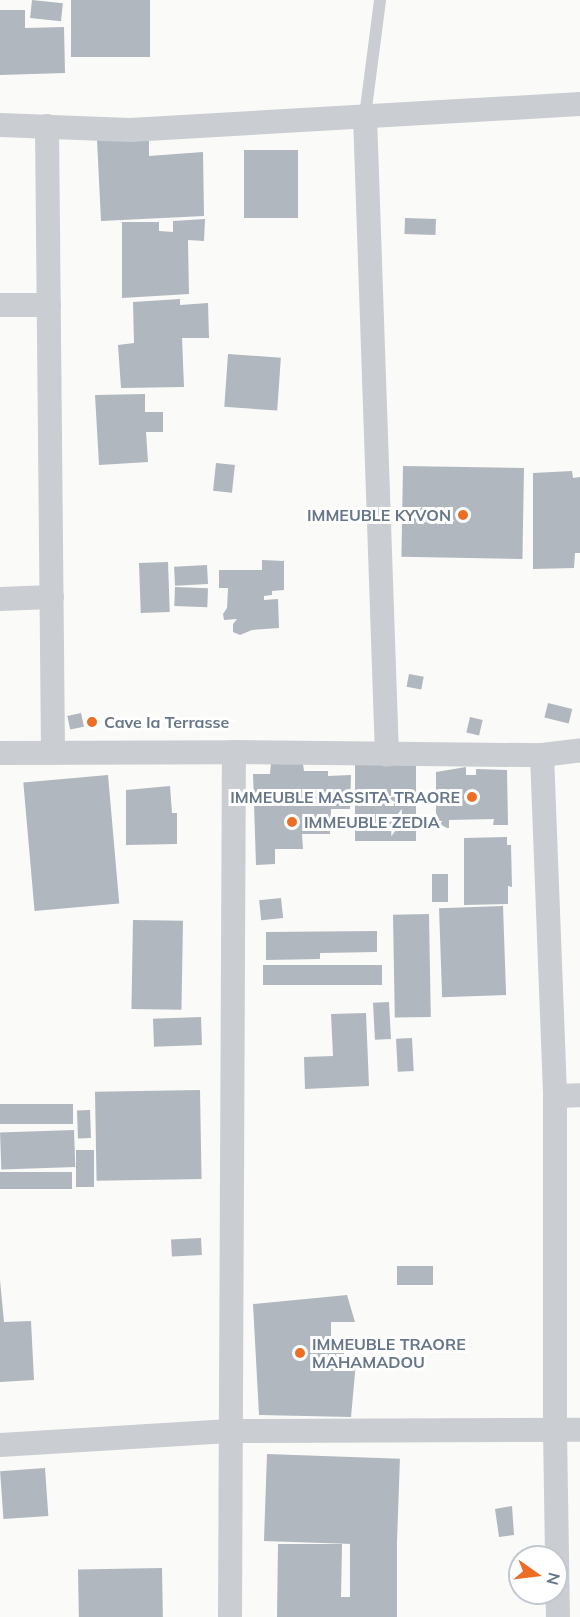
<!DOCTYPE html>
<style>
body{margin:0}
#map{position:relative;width:580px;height:1617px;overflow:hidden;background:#fafaf8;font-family:Mulish,sans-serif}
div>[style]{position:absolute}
.building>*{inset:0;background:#b0b7bf;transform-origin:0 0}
.lane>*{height:12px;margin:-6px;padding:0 6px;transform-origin:6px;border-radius:6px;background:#cacdd1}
.street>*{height:24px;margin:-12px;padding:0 12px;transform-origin:12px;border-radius:12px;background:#cacdd1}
.dots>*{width:16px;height:16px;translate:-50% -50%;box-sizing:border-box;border:3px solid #fff;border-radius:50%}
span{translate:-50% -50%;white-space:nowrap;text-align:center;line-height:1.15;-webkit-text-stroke:6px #fff;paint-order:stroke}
.poi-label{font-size:16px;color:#67768a;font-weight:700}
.right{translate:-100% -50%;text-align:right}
.left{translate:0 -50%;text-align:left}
.north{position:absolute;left:508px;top:1545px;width:60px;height:60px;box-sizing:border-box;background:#fff;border:2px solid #c2c8d0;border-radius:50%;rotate:104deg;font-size:16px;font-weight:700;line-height:24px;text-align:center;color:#67768a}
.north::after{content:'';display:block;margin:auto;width:21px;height:27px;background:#ed6d25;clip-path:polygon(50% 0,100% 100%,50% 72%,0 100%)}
</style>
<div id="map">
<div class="building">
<div style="left:32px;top:0;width:31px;height:18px;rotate:6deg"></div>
<div style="left:71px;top:0;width:79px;height:57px"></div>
<div style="clip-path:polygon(0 10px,25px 10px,25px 28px,64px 27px,65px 73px,0 75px)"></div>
<div style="clip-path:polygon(149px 138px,149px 156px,203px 152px,204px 216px,101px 221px,97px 140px)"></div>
<div style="left:244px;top:150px;width:54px;height:68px"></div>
<div style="left:405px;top:218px;width:31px;height:16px;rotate:2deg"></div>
<div style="clip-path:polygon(205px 219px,204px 241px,188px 240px,189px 294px,122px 298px,122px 222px,159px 222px,159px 231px,173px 232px,173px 221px)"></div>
<div style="clip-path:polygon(180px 299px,180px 305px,208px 303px,209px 338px,182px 338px,184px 387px,121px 388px,118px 345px,134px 343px,133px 302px)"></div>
<div style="left:228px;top:354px;width:53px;height:53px;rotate:4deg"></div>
<div style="clip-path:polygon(145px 394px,145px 412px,163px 412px,163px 432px,146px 432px,148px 462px,99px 465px,95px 395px)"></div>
<div style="left:216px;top:463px;width:19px;height:28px;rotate:6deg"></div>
<div style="left:524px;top:468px;width:91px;height:121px;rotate:91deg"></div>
<div style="clip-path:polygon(572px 471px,573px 478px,580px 477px,580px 553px,575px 553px,574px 568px,533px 569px,533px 473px)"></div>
<div style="clip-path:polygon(262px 560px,284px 561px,284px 590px,272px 591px,272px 595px,264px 596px,264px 600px,278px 599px,279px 628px,252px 630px,240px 635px,233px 632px,233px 624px,237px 619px,224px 620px,223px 614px,227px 608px,228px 588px,219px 588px,219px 570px,262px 570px)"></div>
<div style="left:168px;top:562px;width:50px;height:29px;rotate:88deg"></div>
<div style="left:207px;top:565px;width:19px;height:33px;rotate:87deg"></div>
<div style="left:175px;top:587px;width:33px;height:19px;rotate:2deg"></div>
<div style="left:409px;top:674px;width:15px;height:13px;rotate:11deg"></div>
<div style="left:548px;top:703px;width:25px;height:15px;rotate:14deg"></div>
<div style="left:81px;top:713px;width:14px;height:14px;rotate:78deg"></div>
<div style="left:470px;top:717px;width:13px;height:16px;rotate:13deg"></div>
<div style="left:355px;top:762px;width:61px;height:79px"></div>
<div style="clip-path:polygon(271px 763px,303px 764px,304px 771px,328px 771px,328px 776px,351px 775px,350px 809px,331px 809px,330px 834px,302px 834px,303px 849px,275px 849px,275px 864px,256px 865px,253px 774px,270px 774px)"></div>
<div style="clip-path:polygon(466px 767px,466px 775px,476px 775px,476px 769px,507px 770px,508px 825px,493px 825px,494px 819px,449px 820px,449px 828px,436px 827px,436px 772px)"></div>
<div style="left:108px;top:775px;width:129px;height:85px;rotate:85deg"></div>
<div style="clip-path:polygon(170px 786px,172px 813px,177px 813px,177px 844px,126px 845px,126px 790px)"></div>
<div style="clip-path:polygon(507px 837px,507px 845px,511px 845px,512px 887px,508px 886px,508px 904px,464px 905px,464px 838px)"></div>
<div style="left:432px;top:874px;width:16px;height:28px"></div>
<div style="left:281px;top:898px;width:20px;height:22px;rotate:84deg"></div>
<div style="left:503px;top:906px;width:89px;height:64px;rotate:88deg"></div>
<div style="left:429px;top:914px;width:103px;height:36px;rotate:89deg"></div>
<div style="left:133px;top:920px;width:50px;height:89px;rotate:1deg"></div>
<div style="clip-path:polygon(377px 931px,377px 952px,320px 953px,320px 959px,266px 960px,266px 932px)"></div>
<div style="left:263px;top:965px;width:119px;height:20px"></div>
<div style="left:389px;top:1002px;width:37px;height:16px;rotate:87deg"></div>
<div style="clip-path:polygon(366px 1013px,369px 1086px,305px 1089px,304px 1057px,333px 1056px,331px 1014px)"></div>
<div style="left:201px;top:1017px;width:28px;height:48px;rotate:88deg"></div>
<div style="left:412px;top:1038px;width:33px;height:16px;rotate:87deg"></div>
<div style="left:200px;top:1090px;width:89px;height:105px;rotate:89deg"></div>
<div style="left:73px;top:1104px;width:20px;height:73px;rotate:90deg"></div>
<div style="left:90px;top:1110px;width:28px;height:13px;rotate:88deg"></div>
<div style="left:74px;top:1130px;width:37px;height:74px;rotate:88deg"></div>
<div style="left:76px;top:1150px;width:18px;height:37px"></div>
<div style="left:72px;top:1172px;width:17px;height:72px;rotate:90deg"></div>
<div style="left:201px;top:1238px;width:17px;height:30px;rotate:87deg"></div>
<div style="left:397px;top:1266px;width:36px;height:19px"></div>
<div style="clip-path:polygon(0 1280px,4px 1322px,31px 1321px,34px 1380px,0 1382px)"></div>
<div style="clip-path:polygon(347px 1295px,355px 1322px,331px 1322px,331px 1345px,344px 1345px,344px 1361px,356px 1362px,351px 1417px,259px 1415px,253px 1304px)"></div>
<div style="left:267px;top:1454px;width:133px;height:87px;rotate:2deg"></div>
<div style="left:45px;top:1468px;width:48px;height:45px;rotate:86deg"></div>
<div style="clip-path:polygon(512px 1506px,514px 1535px,499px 1537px,495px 1509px)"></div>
<div style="clip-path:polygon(278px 1544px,342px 1544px,341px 1597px,350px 1597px,350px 1544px,397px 1544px,397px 1617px,277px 1617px)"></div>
<div style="left:162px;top:1568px;width:49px;height:84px;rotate:89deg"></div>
</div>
<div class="lane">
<div style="left:365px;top:116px;width:117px;rotate:-82.6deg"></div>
</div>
<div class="street">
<div style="left:365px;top:116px;width:639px;rotate:88.03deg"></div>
<div style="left:0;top:125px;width:130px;rotate:2.2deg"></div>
<div style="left:130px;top:130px;width:451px;rotate:-3.3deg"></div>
<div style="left:47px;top:126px;width:627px;rotate:89.45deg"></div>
<div style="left:0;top:305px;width:49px"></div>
<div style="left:0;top:599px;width:52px;rotate:-2.2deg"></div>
<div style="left:0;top:753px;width:234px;rotate:-0.2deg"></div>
<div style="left:234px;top:752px;width:308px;rotate:0.6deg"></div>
<div style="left:542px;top:755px;width:38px;rotate:-7deg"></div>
<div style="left:542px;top:755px;width:341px;rotate:87.8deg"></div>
<div style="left:555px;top:1096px;width:333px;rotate:90deg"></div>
<div style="left:555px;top:1429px;width:188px;rotate:89.1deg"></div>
<div style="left:555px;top:1096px;width:25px;rotate:-2deg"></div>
<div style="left:0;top:1445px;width:230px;rotate:-3.5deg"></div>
<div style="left:230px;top:1431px;width:350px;rotate:-0.2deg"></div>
<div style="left:230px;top:1617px;width:865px;rotate:-89.74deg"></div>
</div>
<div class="dots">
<div style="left:463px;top:515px;background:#ed6d25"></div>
<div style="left:92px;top:722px;background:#ed6d25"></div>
<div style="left:472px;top:797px;background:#ed6d25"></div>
<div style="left:292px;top:822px;background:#ed6d25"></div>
<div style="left:300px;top:1353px;background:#ed6d25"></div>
</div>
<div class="poi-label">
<span class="right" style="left:451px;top:515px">IMMEUBLE KYVON</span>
<span class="left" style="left:104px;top:722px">Cave la Terrasse</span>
<span class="right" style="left:460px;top:797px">IMMEUBLE MASSITA TRAORE</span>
<span class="left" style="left:304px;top:822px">IMMEUBLE ZEDIA</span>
<span class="left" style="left:312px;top:1353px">IMMEUBLE TRAORE<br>MAHAMADOU</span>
</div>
<div class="north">N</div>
</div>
